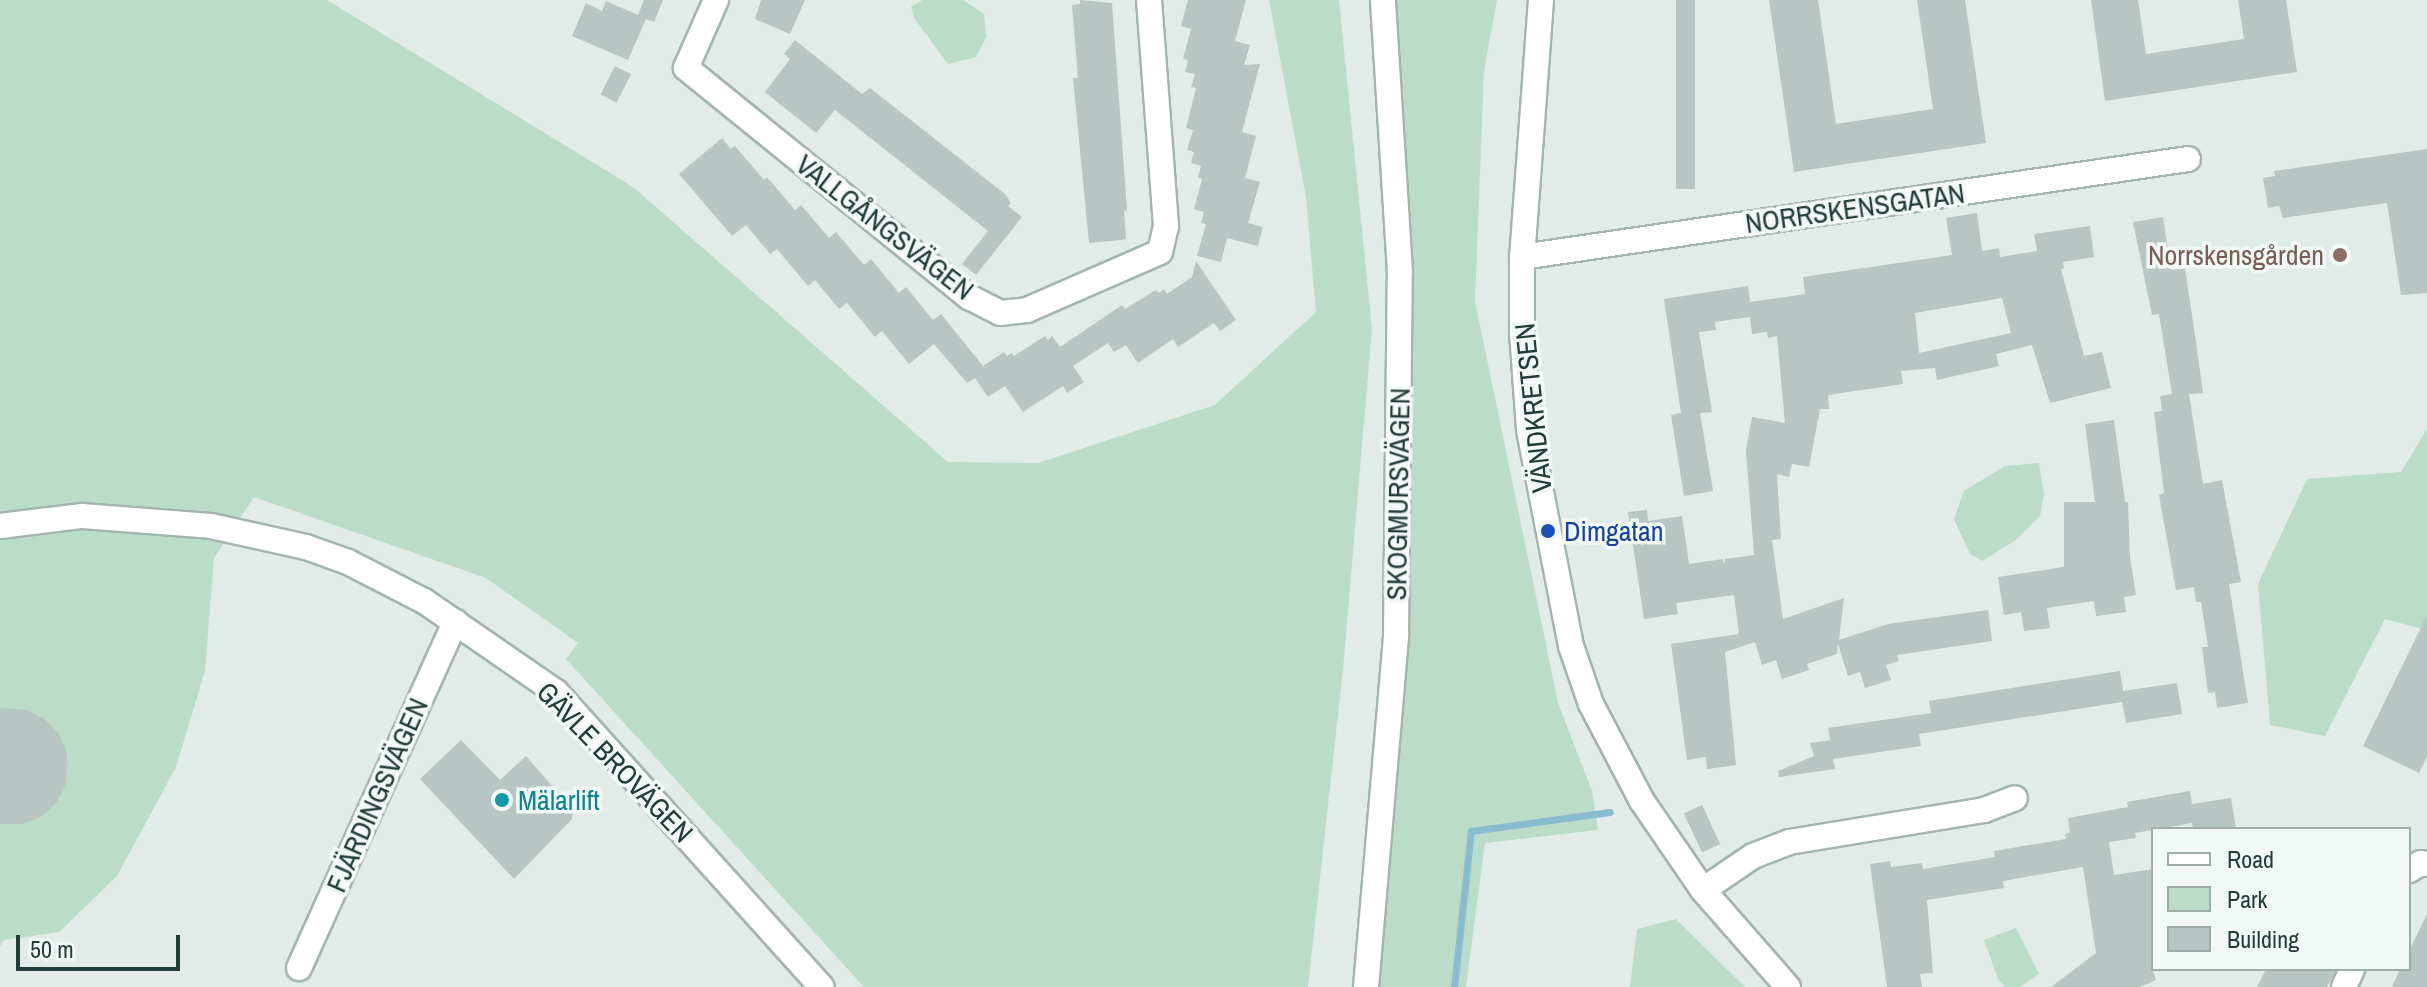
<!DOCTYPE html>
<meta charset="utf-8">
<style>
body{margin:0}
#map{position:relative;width:2427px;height:987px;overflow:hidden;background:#e1ece8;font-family:"Archivo Narrow",sans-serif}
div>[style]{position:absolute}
.green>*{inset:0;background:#bbdcc8}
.stream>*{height:7px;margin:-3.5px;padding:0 3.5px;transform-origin:3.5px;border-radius:3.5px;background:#8abcd0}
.building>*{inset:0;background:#b7c6c2;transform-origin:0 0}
.roads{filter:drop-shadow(2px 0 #a4b4b0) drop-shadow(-2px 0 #a4b4b0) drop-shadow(0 2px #a4b4b0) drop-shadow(0 -2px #a4b4b0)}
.street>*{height:24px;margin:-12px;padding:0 12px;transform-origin:12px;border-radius:12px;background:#fff}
.secondary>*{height:24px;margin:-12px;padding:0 12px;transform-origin:12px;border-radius:12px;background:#fff}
.dots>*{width:22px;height:22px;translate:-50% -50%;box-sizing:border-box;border:4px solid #f2f8f6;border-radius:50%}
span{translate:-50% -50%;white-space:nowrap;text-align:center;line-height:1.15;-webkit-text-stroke:7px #f2f8f6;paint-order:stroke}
.street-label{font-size:28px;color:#223c39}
.education-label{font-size:28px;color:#785e54}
.right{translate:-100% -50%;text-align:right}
.transit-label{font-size:28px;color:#164399}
.left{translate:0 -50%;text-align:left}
.culture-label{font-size:28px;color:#0d838f}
.legend{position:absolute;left:2151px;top:827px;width:260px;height:144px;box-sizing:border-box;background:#f2f8f6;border:2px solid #9fadaa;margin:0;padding:10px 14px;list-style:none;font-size:24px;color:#223c39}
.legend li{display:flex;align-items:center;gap:16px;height:40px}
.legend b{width:40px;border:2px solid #9fadaa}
.scale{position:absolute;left:16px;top:935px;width:164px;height:36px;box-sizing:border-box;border:4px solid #223c39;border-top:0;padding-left:10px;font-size:24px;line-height:28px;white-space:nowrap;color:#223c39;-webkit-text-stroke:6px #f2f8f6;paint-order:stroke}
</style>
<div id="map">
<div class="green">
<div style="clip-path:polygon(0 0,327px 0,633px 187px,948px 462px,1038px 463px,1215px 405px,1316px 312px,1306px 197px,1269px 0,1339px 0,1372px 329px,1343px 669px,1308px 987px,864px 987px,566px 659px,578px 643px,486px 578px,254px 497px,214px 558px,205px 671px,176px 767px,117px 876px,59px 932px,4px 940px,0 946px)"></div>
<div style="clip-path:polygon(922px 0,963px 0,984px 14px,986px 37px,976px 57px,948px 64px,914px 18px,911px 7px)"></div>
<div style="clip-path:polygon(1394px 0,1497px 0,1484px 71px,1475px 301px,1558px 703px,1592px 791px,1598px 830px,1485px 843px,1466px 987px,1372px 987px,1404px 673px,1412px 308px)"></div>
<div style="clip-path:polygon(2427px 429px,2427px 630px,2385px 619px,2325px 736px,2270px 725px,2258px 584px,2307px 479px,2401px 472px)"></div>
<div style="clip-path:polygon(2039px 463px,2044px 494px,2040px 516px,2016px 540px,1982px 561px,1970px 554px,1954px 519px,1964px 491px,2005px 466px)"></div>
<div style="clip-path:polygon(1676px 919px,1745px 987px,1630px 987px,1637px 929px)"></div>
<div style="clip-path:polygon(2016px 928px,2039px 974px,2020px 987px,2005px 987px,1998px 979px,1984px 940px)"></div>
</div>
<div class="stream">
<div style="left:1454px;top:987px;width:157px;rotate:-83.8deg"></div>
<div style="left:1471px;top:831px;width:140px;rotate:-7.8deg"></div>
</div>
<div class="building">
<div style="clip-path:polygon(644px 0,663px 0,654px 22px,646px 19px,628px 60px,572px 36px,586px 3px,602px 11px,606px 1px,638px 15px)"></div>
<div style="clip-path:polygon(761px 0,805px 0,790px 34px,755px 19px)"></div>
<div style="clip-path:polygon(1080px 0,1112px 3px,1127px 210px,1124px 211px,1126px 239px,1121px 240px,1089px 243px,1073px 78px,1078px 78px,1072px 5px,1080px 4px)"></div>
<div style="clip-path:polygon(1188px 0,1246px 0,1235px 41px,1250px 45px,1244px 65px,1260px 64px,1242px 132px,1256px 136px,1245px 178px,1260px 182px,1248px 223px,1263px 227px,1258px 246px,1227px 238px,1221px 262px,1197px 256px,1206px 224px,1201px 223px,1204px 212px,1194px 209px,1202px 179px,1198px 177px,1201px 166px,1191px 163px,1194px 152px,1187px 150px,1193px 130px,1186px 128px,1196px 88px,1191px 87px,1195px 74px,1185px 72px,1188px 60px,1183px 59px,1191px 29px,1181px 26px)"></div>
<div style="left:1676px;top:0;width:19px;height:189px"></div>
<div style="clip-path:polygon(1769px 0,1818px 0,1836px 124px,1933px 109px,1917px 0,1965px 0,1986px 143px,1794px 172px)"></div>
<div style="clip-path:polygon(2091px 0,2138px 0,2146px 54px,2244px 39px,2238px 0,2286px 0,2297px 72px,2105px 101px)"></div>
<div style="clip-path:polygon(795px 40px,862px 94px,870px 88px,1005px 194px,1011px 203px,1008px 206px,1022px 217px,976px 275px,962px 264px,988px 231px,835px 110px,816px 133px,765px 92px,790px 59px,784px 54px)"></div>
<div style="left:615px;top:66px;width:18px;height:32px;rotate:27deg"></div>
<div style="clip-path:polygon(722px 138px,731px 149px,735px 146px,764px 180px,767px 177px,795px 210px,801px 205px,829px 238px,836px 232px,864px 265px,871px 259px,899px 293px,906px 287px,933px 320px,941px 314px,983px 366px,1004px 352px,1007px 356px,1012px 353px,1014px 356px,1045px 336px,1048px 340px,1052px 336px,1060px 347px,1122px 305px,1125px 309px,1156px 290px,1159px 293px,1164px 289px,1167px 294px,1192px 277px,1196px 261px,1236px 320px,1220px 331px,1214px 323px,1178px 347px,1173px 339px,1138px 363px,1126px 345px,1114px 352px,1108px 343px,1073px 366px,1084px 382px,1067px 393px,1063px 386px,1023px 412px,1005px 386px,988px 397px,975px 378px,967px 383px,934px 344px,909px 364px,882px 331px,875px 337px,847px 303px,839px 309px,815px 280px,808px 286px,777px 249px,770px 254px,746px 225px,732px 236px,679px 174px)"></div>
<div style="clip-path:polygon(2427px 149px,2427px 293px,2401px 295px,2387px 203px,2283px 218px,2279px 206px,2268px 208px,2263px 178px,2275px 176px,2274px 171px)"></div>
<div style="clip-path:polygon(evenodd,1977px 213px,1982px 251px,1999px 248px,2000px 257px,2037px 251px,2034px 234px,2090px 226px,2094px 257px,2063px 262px,2064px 268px,2061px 269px,2084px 356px,2102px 352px,2111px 388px,2050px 403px,2032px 345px,1996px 354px,1999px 366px,1937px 380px,1935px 368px,1901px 371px,1903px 384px,1828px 395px,1829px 409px,1820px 409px,1809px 467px,1792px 464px,1789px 477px,1777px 474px,1781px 539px,1772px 540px,1783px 619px,1844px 598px,1839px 640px,1888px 624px,1988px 610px,1992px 641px,1897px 655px,1899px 661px,1886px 665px,1891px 680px,1865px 688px,1860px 672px,1848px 676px,1838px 644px,1837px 654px,1807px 664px,1809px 670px,1782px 679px,1776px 660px,1762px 665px,1755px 642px,1725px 652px,1736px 765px,1707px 769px,1706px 757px,1687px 760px,1671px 644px,1739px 634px,1734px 595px,1676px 603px,1678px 614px,1644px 619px,1628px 512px,1647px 510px,1648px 521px,1682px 516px,1689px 564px,1723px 559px,1724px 565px,1725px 559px,1754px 555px,1746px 450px,1752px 417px,1785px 423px,1777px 336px,1768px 338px,1767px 332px,1752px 334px,1750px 317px,1715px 322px,1716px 330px,1699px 332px,1712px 412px,1700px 413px,1713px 491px,1684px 496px,1671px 415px,1681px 413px,1664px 299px,1748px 286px,1750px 302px,1805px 294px,1803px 277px,1952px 255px,1946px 218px,1977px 213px,2002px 298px,2011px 333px,1919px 353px,1915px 313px,2002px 298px)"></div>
<div style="clip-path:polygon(2163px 217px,2171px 270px,2185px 268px,2196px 342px,2203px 393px,2189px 394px,2203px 484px,2222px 480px,2241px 582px,2229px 584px,2248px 703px,2217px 708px,2215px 692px,2208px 693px,2202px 647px,2208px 647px,2201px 602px,2196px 602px,2194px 587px,2176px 590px,2159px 495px,2164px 493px,2154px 412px,2162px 411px,2160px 396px,2172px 394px,2159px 314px,2152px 315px,2133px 222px)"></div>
<div style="clip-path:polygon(2114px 420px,2125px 502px,2128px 502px,2130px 557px,2136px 595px,2124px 597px,2126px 612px,2096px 616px,2094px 601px,2047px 608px,2050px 628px,2024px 631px,2021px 612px,2004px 615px,1998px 577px,2064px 567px,2064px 502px,2095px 502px,2085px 424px)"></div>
<div style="clip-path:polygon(2427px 615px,2427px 757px,2419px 773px,2363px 746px)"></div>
<div style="clip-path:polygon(2120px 671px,2123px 691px,2177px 683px,2182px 714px,2126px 723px,2122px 702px,1919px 734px,1921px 746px,1833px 759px,1835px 769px,1779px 777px,1778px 771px,1814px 756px,1810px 743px,1830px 740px,1828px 728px,1931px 713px,1929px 701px)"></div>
<div style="clip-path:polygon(0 708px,27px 710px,45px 719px,59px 734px,67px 753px,66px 784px,57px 802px,42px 816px,23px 824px,0 824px)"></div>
<div style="clip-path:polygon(461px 740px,500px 780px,526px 756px,573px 810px,572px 819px,514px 879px,420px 779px)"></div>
<div style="clip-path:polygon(2190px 791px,2192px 804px,2231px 798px,2236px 829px,2193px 829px,2192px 823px,2135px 833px,2136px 838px,2109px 842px,2114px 875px,2153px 869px,2153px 972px,2156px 980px,2140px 987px,2051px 987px,2096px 953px,2083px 867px,2003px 881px,2004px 888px,1927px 900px,1933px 973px,1920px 974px,1922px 987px,1887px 987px,1870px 864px,1890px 861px,1891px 867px,1922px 863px,1923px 869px,1995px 857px,1994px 851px,2066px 839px,2065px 834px,2070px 833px,2068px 818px,2128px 807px,2127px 802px)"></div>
<div style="left:1702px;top:805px;width:43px;height:20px;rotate:65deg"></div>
<div style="clip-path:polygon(2427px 914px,2427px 987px,2392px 987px,2400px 969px,2409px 969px,2409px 951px)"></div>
<div style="clip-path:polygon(2266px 969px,2336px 969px,2327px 987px,2257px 987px)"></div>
</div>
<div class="roads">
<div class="street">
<div style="left:716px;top:0;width:74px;rotate:113.8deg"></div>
<div style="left:686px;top:68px;width:364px;rotate:39deg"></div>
<div style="left:969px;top:297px;width:35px;rotate:27deg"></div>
<div style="left:1000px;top:313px;width:27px;rotate:-6deg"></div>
<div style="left:1027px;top:310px;width:145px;rotate:-23.6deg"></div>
<div style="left:1160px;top:252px;width:27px;rotate:-77deg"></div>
<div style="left:1166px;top:226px;width:227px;rotate:-94.3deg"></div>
<div style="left:1541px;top:0;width:258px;rotate:94.2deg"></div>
<div style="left:1522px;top:257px;width:75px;rotate:90deg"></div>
<div style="left:1522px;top:332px;width:98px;rotate:85.9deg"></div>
<div style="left:1529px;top:430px;width:220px;rotate:79deg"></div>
<div style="left:1571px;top:646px;width:61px;rotate:71deg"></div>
<div style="left:1591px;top:704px;width:110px;rotate:62.3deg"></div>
<div style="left:1642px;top:801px;width:108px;rotate:55.6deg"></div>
<div style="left:1703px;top:890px;width:129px;rotate:48.8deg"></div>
<div style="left:1522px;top:257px;width:673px;rotate:-8.37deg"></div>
<div style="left:2409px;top:870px;width:14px;rotate:-30deg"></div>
<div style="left:2421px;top:863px;width:6px;rotate:9deg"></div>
<div style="left:1703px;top:890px;width:60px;rotate:-34.2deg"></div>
<div style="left:1753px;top:856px;width:39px;rotate:-21deg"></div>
<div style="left:1789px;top:842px;width:198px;rotate:-9.3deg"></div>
<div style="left:1984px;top:810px;width:33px;rotate:-21deg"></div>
<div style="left:299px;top:968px;width:380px;rotate:-65.7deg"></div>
<div style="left:2344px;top:987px;width:20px;rotate:-66deg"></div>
</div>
<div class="secondary">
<div style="left:0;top:526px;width:83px;rotate:-7deg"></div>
<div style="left:82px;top:516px;width:129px;rotate:4.4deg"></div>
<div style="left:211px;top:526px;width:97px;rotate:12.5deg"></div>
<div style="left:306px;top:547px;width:45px;rotate:19.7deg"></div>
<div style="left:348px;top:562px;width:85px;rotate:27.2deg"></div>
<div style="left:424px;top:601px;width:160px;rotate:34.6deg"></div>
<div style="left:556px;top:692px;width:397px;rotate:48deg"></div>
<div style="left:1366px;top:987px;width:353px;rotate:-85.1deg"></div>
<div style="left:1396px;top:635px;width:363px;rotate:-89.4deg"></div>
<div style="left:1400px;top:272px;width:273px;rotate:-93.6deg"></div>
</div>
</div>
<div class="dots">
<div style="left:2340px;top:255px;background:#8d6e63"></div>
<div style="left:1548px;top:531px;background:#1a4fb4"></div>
<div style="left:502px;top:800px;background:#0f9aa8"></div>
</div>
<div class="street-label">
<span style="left:1855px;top:208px;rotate:-8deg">NORRSKENSGATAN</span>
<span style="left:885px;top:227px;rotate:38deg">VALLGÅNGSVÄGEN</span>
<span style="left:1533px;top:408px;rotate:-96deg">VÄNDKRETSEN</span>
<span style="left:1398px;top:494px;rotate:-89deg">SKOGMURSVÄGEN</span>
<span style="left:615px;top:762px;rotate:46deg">GÄVLE BROVÄGEN</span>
<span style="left:377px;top:795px;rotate:-66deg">FJÄRDINGSVÄGEN</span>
</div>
<div class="education-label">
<span class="right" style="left:2324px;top:255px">Norrskensgården</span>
</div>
<div class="transit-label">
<span class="left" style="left:1564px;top:531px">Dimgatan</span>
</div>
<div class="culture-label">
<span class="left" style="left:518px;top:800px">Mälarlift</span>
</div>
<ul class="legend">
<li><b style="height:10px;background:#fff"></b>Road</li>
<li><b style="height:22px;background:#bbdcc8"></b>Park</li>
<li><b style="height:22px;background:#b7c6c2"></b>Building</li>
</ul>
<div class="scale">50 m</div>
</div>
